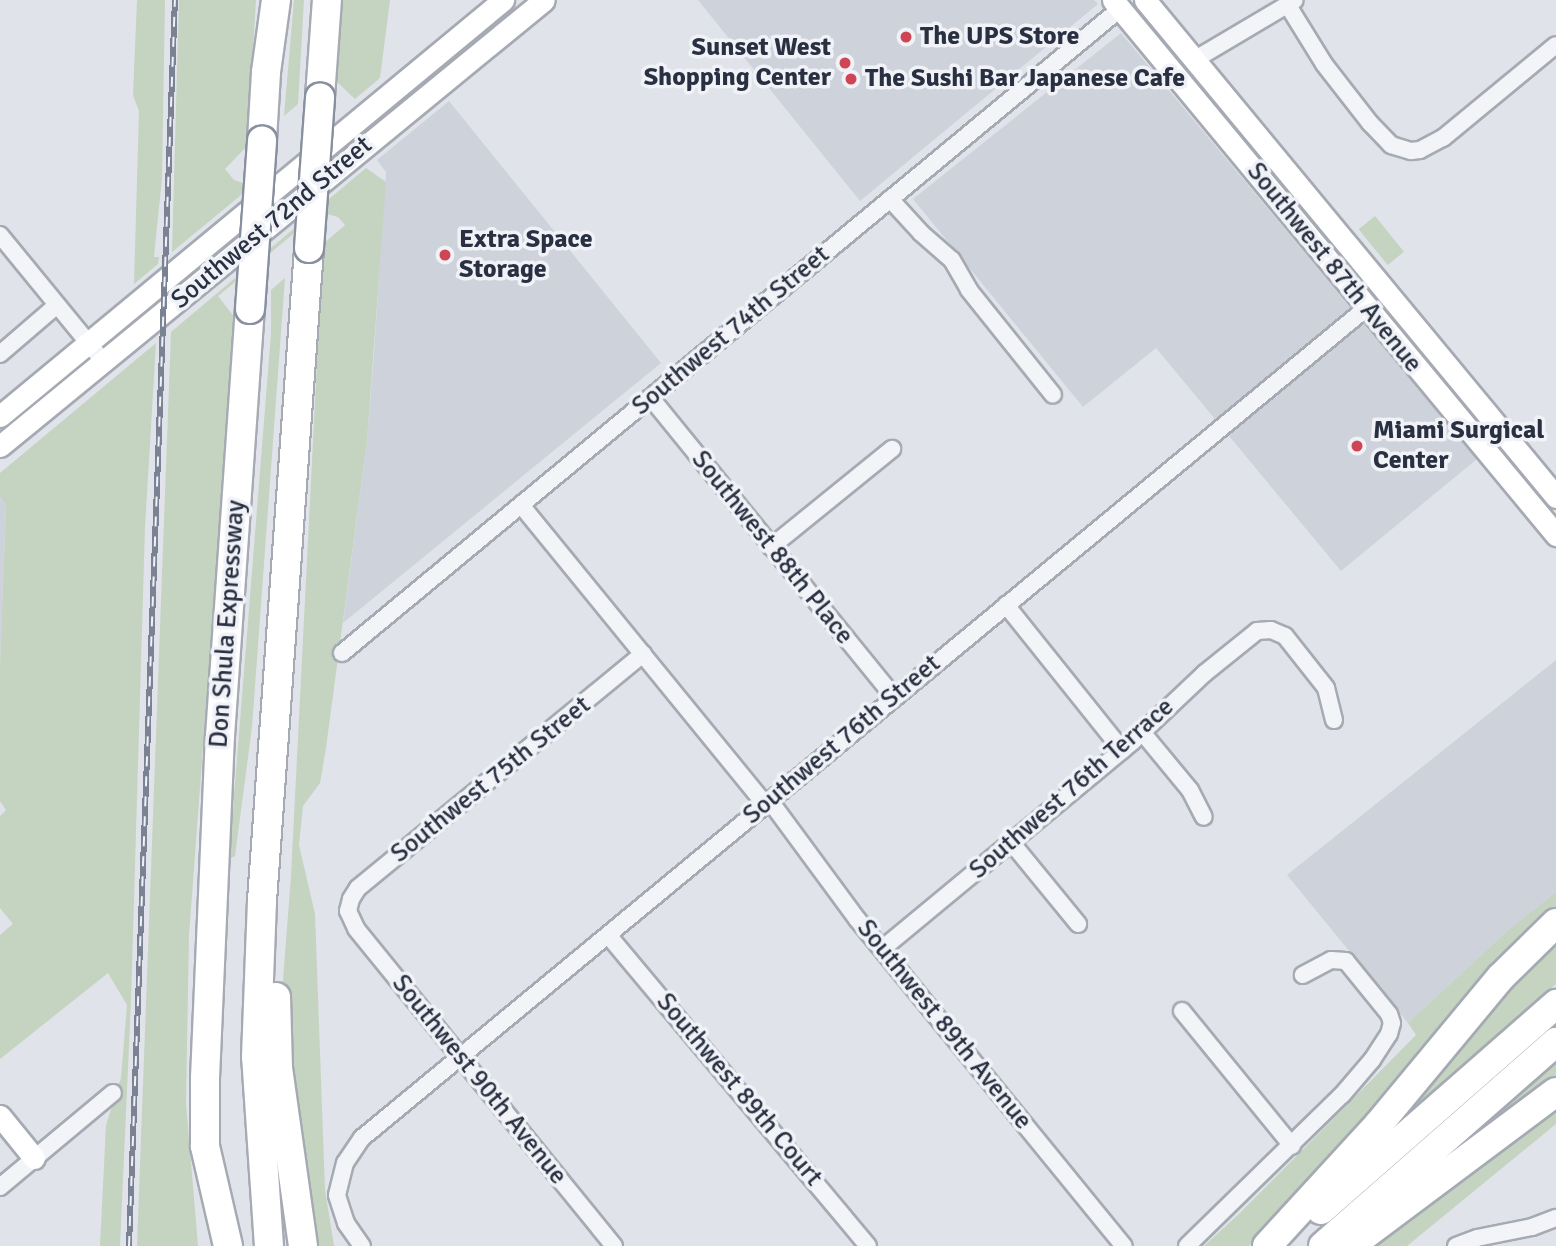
<!DOCTYPE html>
<style>
body{margin:0}
#map{position:relative;width:1556px;height:1246px;overflow:hidden;background:#e0e3e9;font-family:Signika,sans-serif}
div>[style]{position:absolute}
.built>*{inset:0;background:#ced2db}
.green>*{inset:0;background:#c5d3c1;transform-origin:0 0}
.roads{filter:drop-shadow(2px 0 #a5aab3) drop-shadow(-2px 0 #a5aab3) drop-shadow(0 2px #a5aab3) drop-shadow(0 -2px #a5aab3)}
.street>*{height:16px;margin:-8px;padding:0 8px;transform-origin:8px;border-radius:8px;background:#f3f4f7}
.secondary>*{height:21px;margin:-10.5px;padding:0 10.5px;transform-origin:10.5px;border-radius:10.5px;background:#fff}
.highway>*{height:28px;margin:-14px;padding:0 14px;transform-origin:14px;border-radius:14px;background:#fff}
.rail>*{height:6px;margin-top:-3px;transform-origin:0;background:repeating-linear-gradient(90deg,#f0f2f7 0 10px,#7a8293 0 20px);box-sizing:border-box;border-block:2px solid #7a8293}
.bridges{filter:drop-shadow(2px 0 #8890a0) drop-shadow(-2px 0 #8890a0) drop-shadow(0 2px #8890a0) drop-shadow(0 -2px #8890a0)}
.highway-bridge>*{height:28px;margin:-14px;padding:0 14px;transform-origin:14px;border-radius:14px;background:#fff}
.dots>*{width:19px;height:19px;translate:-50% -50%;box-sizing:border-box;border:4px solid #f0f2f7;border-radius:50%}
span{translate:-50% -50%;white-space:nowrap;text-align:center;line-height:1.15;-webkit-text-stroke:7px #f0f2f7;paint-order:stroke}
.poi-label{font-size:26px;color:#293041;font-weight:700}
.left{translate:0 -50%;text-align:left}
.right{translate:-100% -50%;text-align:right}
.street-label{font-size:26px;color:#293041}
</style>
<div id="map">
<div class="built">
<div style="clip-path:polygon(698px 0,1094px 0,1098px 4px,860px 201px)"></div>
<div style="clip-path:polygon(1121px 33px,1477px 459px,1341px 571px,1156px 348px,1083px 407px,913px 199px)"></div>
<div style="clip-path:polygon(449px 101px,661px 363px,343px 623px,367px 440px,374px 353px,386px 172px,377px 160px)"></div>
<div style="clip-path:polygon(0 497px,6px 505px,0 665px)"></div>
<div style="clip-path:polygon(1556px 660px,1556px 892px,1506px 932px,1408px 1023px,1287px 875px)"></div>
</div>
<div class="green">
<div style="clip-path:polygon(137px 0,165px 0,162px 178px,154px 257px,159px 257px,158px 264px,134px 284px,139px 111px,133px 95px)"></div>
<div style="clip-path:polygon(179px 0,256px 0,247px 146px,225px 169px,234px 180px,252px 186px,172px 252px)"></div>
<div style="clip-path:polygon(294px 0,304px 0,298px 104px,284px 116px)"></div>
<div style="clip-path:polygon(342px 0,390px 0,380px 78px,355px 99px,335px 80px)"></div>
<div style="clip-path:polygon(366px 168px,386px 182px,367px 440px,326px 748px,320px 783px,303px 806px,299px 845px,315px 914px,325px 1190px,334px 1246px,310px 1246px,282px 993px,291px 876px,323px 244px,345px 225px,338px 217px,320px 212px,218px 296px,235px 318px,189px 935px,186px 1103px,198px 1246px,137px 1246px,171px 332px)"></div>
<div style="left:1375px;top:216px;width:46px;height:21px;rotate:51deg"></div>
<div style="clip-path:polygon(285px 278px,252px 727px,235px 856px,229px 859px,271px 334px,271px 290px)"></div>
<div style="clip-path:polygon(156px 343px,145px 527px,131px 1001px,120px 1246px,100px 1246px,106px 1125px,121px 1078px,127px 1005px,108px 973px,0 1059px,0 935px,13px 924px,0 908px,0 816px,6px 810px,0 801px,0 666px,6px 505px,0 497px,0 473px)"></div>
<div style="clip-path:polygon(1556px 892px,1556px 912px,1290px 1208px,1249px 1246px,1204px 1246px,1240px 1213px,1416px 1035px,1408px 1023px,1506px 932px)"></div>
<div style="clip-path:polygon(1556px 933px,1556px 984px,1375px 1145px)"></div>
<div style="clip-path:polygon(1556px 1061px,1556px 1082px,1450px 1154px,1461px 1145px)"></div>
<div style="clip-path:polygon(1556px 1102px,1556px 1124px,1407px 1246px,1366px 1246px)"></div>
</div>
<div class="roads">
<div class="street">
<div style="left:1287px;top:4px;width:70px;rotate:58.3deg"></div>
<div style="left:1324px;top:64px;width:75px;rotate:52.1deg"></div>
<div style="left:1370px;top:123px;width:30px;rotate:46deg"></div>
<div style="left:1391px;top:145px;width:21px;rotate:17deg"></div>
<div style="left:1411px;top:151px;width:9px;rotate:-6deg"></div>
<div style="left:1420px;top:150px;width:26px;rotate:-28deg"></div>
<div style="left:1443px;top:138px;width:146px;rotate:-39.5deg"></div>
<div style="left:1194px;top:60px;width:117px;rotate:-30.7deg"></div>
<div style="left:890px;top:199px;width:46px;rotate:47.6deg"></div>
<div style="left:921px;top:233px;width:41px;rotate:41.1deg"></div>
<div style="left:952px;top:260px;width:34px;rotate:60deg"></div>
<div style="left:969px;top:290px;width:134px;rotate:51.3deg"></div>
<div style="left:0;top:235px;width:164px;rotate:50.7deg"></div>
<div style="left:0;top:354px;width:75px;rotate:-40.7deg"></div>
<div style="left:651px;top:398px;width:385px;rotate:50.9deg"></div>
<div style="left:521px;top:505px;width:386px;rotate:50.8deg"></div>
<div style="left:771px;top:547px;width:156px;rotate:-39deg"></div>
<div style="left:1006px;top:605px;width:186px;rotate:51.3deg"></div>
<div style="left:342px;top:653px;width:1010px;rotate:-39.62deg"></div>
<div style="left:1142px;top:732px;width:75px;rotate:50.4deg"></div>
<div style="left:1190px;top:790px;width:30px;rotate:63deg"></div>
<div style="left:770px;top:801px;width:147px;rotate:53.6deg"></div>
<div style="left:857px;top:919px;width:422px;rotate:50.8deg"></div>
<div style="left:1011px;top:842px;width:106px;rotate:50.7deg"></div>
<div style="left:608px;top:935px;width:405px;rotate:50.1deg"></div>
<div style="left:882px;top:949px;width:326px;rotate:-39.6deg"></div>
<div style="left:1133px;top:741px;width:99px;rotate:-43.4deg"></div>
<div style="left:1205px;top:673px;width:67px;rotate:-38.9deg"></div>
<div style="left:1257px;top:631px;width:14px;rotate:-4deg"></div>
<div style="left:1271px;top:630px;width:15px;rotate:23deg"></div>
<div style="left:1285px;top:636px;width:66px;rotate:51.7deg"></div>
<div style="left:1326px;top:688px;width:33px;rotate:76deg"></div>
<div style="left:1182px;top:1011px;width:174px;rotate:50.8deg"></div>
<div style="left:0;top:1187px;width:147px;rotate:-39.8deg"></div>
<div style="left:362px;top:1246px;width:28px;rotate:-125deg"></div>
<div style="left:346px;top:1223px;width:29px;rotate:-108deg"></div>
<div style="left:337px;top:1195px;width:33px;rotate:-76deg"></div>
<div style="left:345px;top:1163px;width:30px;rotate:-56deg"></div>
<div style="left:362px;top:1138px;width:1301px;rotate:-39.57deg"></div>
<div style="left:614px;top:1246px;width:409px;rotate:-129.1deg"></div>
<div style="left:356px;top:928px;width:19px;rotate:-115deg"></div>
<div style="left:348px;top:911px;width:12px;rotate:-76deg"></div>
<div style="left:351px;top:899px;width:13px;rotate:-58deg"></div>
<div style="left:358px;top:888px;width:369px;rotate:-39.4deg"></div>
<div style="left:1187px;top:1246px;width:216px;rotate:-44.3deg"></div>
<div style="left:1342px;top:1095px;width:46px;rotate:-49.4deg"></div>
<div style="left:1372px;top:1060px;width:31px;rotate:-57deg"></div>
<div style="left:1389px;top:1034px;width:11px;rotate:-75deg"></div>
<div style="left:1392px;top:1023px;width:9px;rotate:-108deg"></div>
<div style="left:1389px;top:1014px;width:68px;rotate:-129.1deg"></div>
<div style="left:1346px;top:961px;width:15px;rotate:-176deg"></div>
<div style="left:1331px;top:960px;width:32px;rotate:152deg"></div>
<div style="left:1456px;top:1246px;width:22px;rotate:-21deg"></div>
<div style="left:1477px;top:1238px;width:56px;rotate:-11.3deg"></div>
<div style="left:1532px;top:1227px;width:26px;rotate:-21deg"></div>
</div>
<div class="secondary">
<div style="left:1113px;top:0;width:695px;rotate:50.37deg"></div>
<div style="left:1145px;top:0;width:645px;rotate:50.41deg"></div>
<div style="left:0;top:416px;width:653px;rotate:-39.59deg"></div>
<div style="left:0;top:446px;width:703px;rotate:-39.35deg"></div>
<div style="left:0;top:1116px;width:54px;rotate:51deg"></div>
</div>
<div class="highway">
<div style="left:320px;top:97px;width:97px;rotate:-85.9deg"></div>
<div style="left:262px;top:140px;width:68px;rotate:-86.6deg"></div>
<div style="left:266px;top:72px;width:73px;rotate:-82.1deg"></div>
<div style="left:276px;top:997px;width:71px;rotate:88.4deg"></div>
<div style="left:278px;top:1068px;width:180px;rotate:82deg"></div>
<div style="left:1321px;top:1210px;width:313px;rotate:-41.2deg"></div>
<div style="left:228px;top:1246px;width:103px;rotate:-103deg"></div>
<div style="left:205px;top:1146px;width:68px;rotate:-90deg"></div>
<div style="left:205px;top:1078px;width:342px;rotate:-87.5deg"></div>
<div style="left:220px;top:736px;width:428px;rotate:-86deg"></div>
<div style="left:269px;top:1246px;width:189px;rotate:-93.9deg"></div>
<div style="left:256px;top:1057px;width:156px;rotate:-87.8deg"></div>
<div style="left:262px;top:901px;width:655px;rotate:-85.88deg"></div>
<div style="left:1267px;top:1246px;width:164px;rotate:-47.5deg"></div>
<div style="left:1378px;top:1125px;width:192px;rotate:-50.3deg"></div>
<div style="left:1501px;top:977px;width:77px;rotate:-44.5deg"></div>
<div style="left:1323px;top:1246px;width:310px;rotate:-41.2deg"></div>
<div style="left:1350px;top:1246px;width:257px;rotate:-36.8deg"></div>
</div>
</div>
<div class="rail">
<div style="left:129px;top:1246px;width:1247px;rotate:-87.89deg"></div>
</div>
<div class="bridges">
<div class="highway-bridge">
<div style="left:309px;top:248px;width:151px;rotate:-85.8deg"></div>
<div style="left:250px;top:309px;width:169px;rotate:-85.9deg"></div>
</div>
</div>
<div class="dots">
<div style="left:906px;top:37px;background:#ce4653"></div>
<div style="left:845px;top:63px;background:#ce4653"></div>
<div style="left:851px;top:79px;background:#ce4653"></div>
<div style="left:445px;top:255px;background:#ce4653"></div>
<div style="left:1357px;top:446px;background:#ce4653"></div>
</div>
<div class="poi-label">
<span class="left" style="left:920px;top:37px">The UPS Store</span>
<span class="right" style="left:831px;top:63px">Sunset West<br>Shopping Center</span>
<span class="left" style="left:865px;top:79px">The Sushi Bar Japanese Cafe</span>
<span class="left" style="left:459px;top:255px">Extra Space<br>Storage</span>
<span class="left" style="left:1373px;top:446px">Miami Surgical<br>Center</span>
</div>
<div class="street-label">
<span style="left:272px;top:223px;rotate:-40deg">Southwest 72nd Street</span>
<span style="left:1334px;top:268px;rotate:51deg">Southwest 87th Avenue</span>
<span style="left:731px;top:331px;rotate:-40deg">Southwest 74th Street</span>
<span style="left:772px;top:548px;rotate:51deg">Southwest 88th Place</span>
<span style="left:228px;top:624px;rotate:-86deg">Don Shula Expressway</span>
<span style="left:842px;top:740px;rotate:-40deg">Southwest 76th Street</span>
<span style="left:491px;top:780px;rotate:-39deg">Southwest 75th Street</span>
<span style="left:1072px;top:789px;rotate:-41deg">Southwest 76th Terrace</span>
<span style="left:944px;top:1025px;rotate:51deg">Southwest 89th Avenue</span>
<span style="left:479px;top:1080px;rotate:51deg">Southwest 90th Avenue</span>
<span style="left:739px;top:1090px;rotate:50deg">Southwest 89th Court</span>
</div>
</div>
